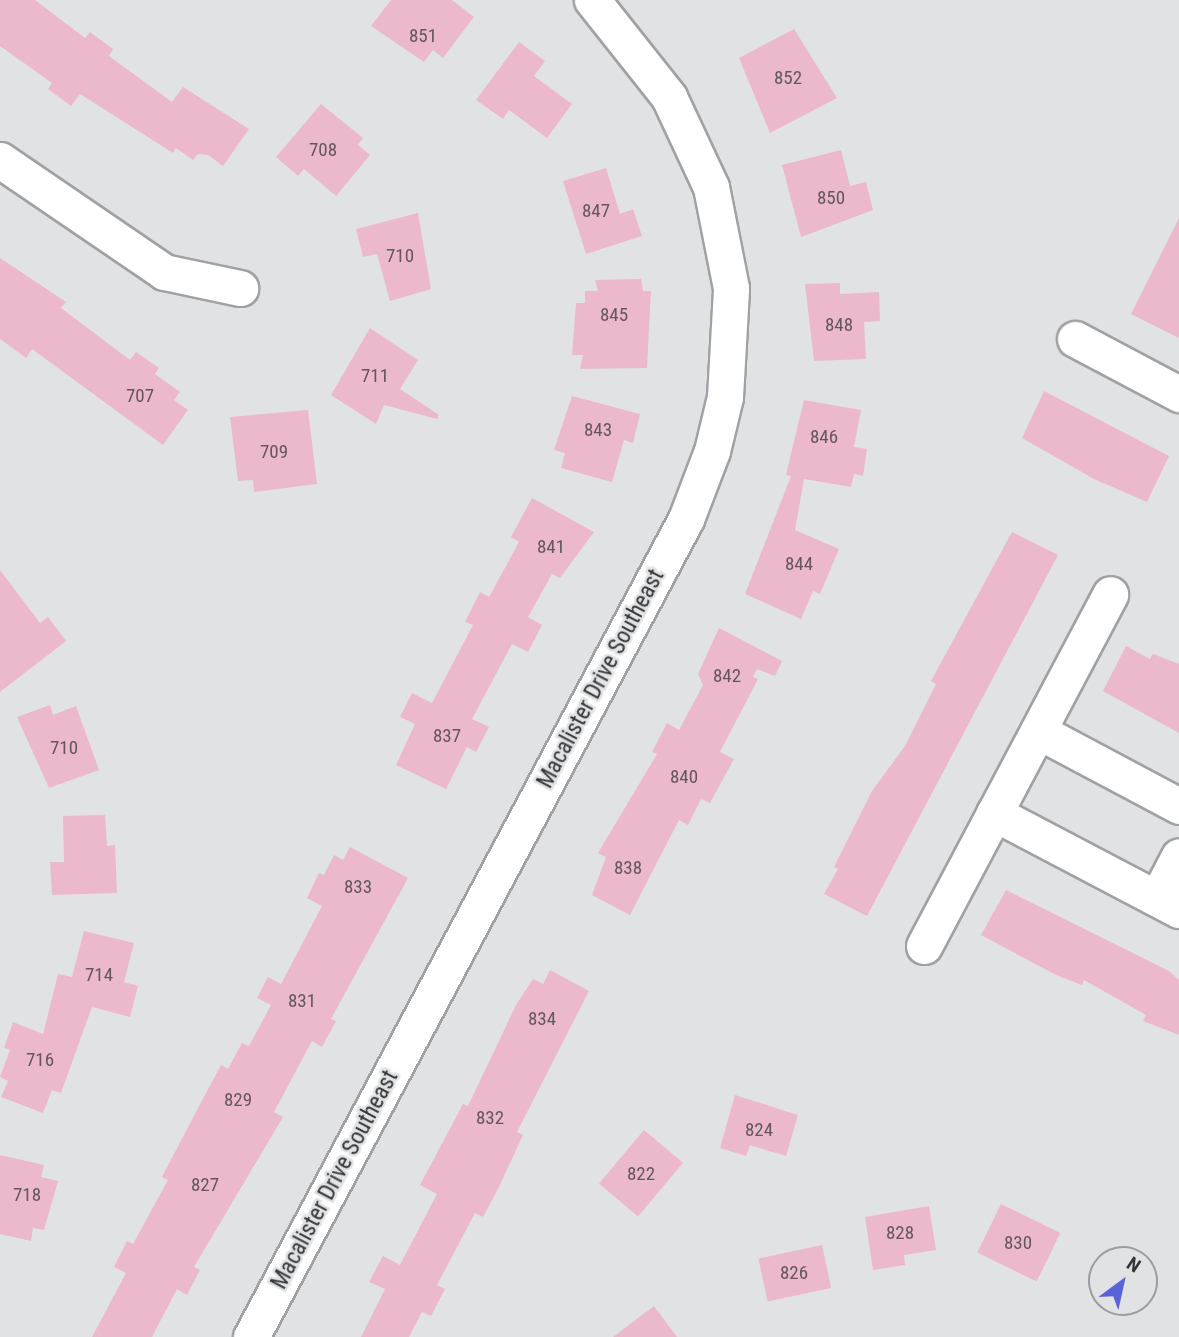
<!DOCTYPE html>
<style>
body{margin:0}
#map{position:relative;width:1179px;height:1337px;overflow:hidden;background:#e1e2e4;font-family:"Roboto Condensed",sans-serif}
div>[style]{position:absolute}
.building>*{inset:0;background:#ecb9cc;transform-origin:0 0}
.roads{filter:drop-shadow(2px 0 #a1a1a4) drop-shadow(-2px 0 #a1a1a4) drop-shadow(0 2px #a1a1a4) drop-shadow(0 -2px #a1a1a4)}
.minor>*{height:35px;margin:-17.5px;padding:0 17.5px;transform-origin:17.5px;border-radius:17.5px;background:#fff}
span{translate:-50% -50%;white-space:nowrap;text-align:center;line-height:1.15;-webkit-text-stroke:5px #e1e2e4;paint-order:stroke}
.number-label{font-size:19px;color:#63575c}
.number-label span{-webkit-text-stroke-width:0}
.street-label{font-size:23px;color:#353637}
.north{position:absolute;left:1088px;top:1246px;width:70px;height:70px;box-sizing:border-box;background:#e1e2e4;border:2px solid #9c9d9f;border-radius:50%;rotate:33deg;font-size:19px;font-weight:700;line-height:28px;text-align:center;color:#353637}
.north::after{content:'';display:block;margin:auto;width:24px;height:32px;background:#5a62da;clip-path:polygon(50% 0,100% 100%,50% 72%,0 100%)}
</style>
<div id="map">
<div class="building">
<div style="clip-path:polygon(0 0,35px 0,85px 38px,90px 32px,113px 49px,109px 56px,172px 102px,183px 87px,249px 129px,223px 166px,208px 155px,198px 154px,193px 160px,176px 148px,173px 153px,80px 94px,71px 106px,48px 89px,52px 83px,0 46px)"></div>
<div style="clip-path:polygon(391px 0,452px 0,474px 17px,443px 58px,433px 50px,424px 62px,371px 26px)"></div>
<div style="clip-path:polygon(794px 29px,837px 98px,770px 133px,739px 58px)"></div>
<div style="clip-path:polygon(519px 42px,545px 61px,534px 76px,572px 104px,547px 138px,509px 110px,503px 119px,476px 100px)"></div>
<div style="clip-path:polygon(321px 104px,363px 138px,358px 145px,370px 155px,336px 196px,304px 169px,298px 176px,276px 157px)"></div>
<div style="clip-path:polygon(841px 150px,850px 186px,866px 182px,873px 210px,801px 237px,782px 165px)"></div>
<div style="clip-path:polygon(606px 168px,620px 214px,633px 209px,642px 236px,586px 254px,563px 181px)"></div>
<div style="clip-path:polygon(418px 213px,431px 289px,390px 301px,377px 254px,363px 257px,356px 229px)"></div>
<div style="clip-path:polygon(1179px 218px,1179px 338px,1131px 314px)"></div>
<div style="clip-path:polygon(0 258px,66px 302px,61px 308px,130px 360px,136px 352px,159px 368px,155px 374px,180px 392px,174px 400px,188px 410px,163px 445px,32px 349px,26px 358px,0 339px)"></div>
<div style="clip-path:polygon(641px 279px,643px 291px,651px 291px,647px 368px,580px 369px,583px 355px,572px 355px,576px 303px,585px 303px,585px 291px,598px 291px,595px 280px)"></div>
<div style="clip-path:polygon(840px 283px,840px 294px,879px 292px,880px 321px,864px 322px,866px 359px,814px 361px,805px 284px)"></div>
<div style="clip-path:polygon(370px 328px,418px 360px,400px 389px,439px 415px,437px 419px,384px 405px,376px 424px,331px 395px)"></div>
<div style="clip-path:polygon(1044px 391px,1169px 456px,1147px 502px,1094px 479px,1022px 438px)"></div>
<div style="clip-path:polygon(572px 396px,640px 414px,633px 443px,624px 440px,612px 482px,561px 468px,565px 453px,554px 450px)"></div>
<div style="clip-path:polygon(804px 400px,861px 410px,854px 447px,867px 449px,863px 476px,854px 474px,851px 487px,804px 479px,795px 530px,839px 549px,820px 594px,813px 591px,801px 619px,745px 594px,791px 476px,786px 475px)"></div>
<div style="clip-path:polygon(308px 410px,317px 484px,254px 492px,253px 480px,238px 481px,230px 417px)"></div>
<div style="clip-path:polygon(532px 498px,594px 532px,560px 578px,552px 574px,528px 617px,542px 625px,528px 652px,512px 644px,472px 719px,489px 727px,476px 752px,467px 747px,446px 789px,396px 765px,415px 724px,400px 717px,412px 693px,432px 703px,473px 625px,465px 622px,480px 592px,489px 597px,519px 542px,511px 537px)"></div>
<div style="clip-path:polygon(1012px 532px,1058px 555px,867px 916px,824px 894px,838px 869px,834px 867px,872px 791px,905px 746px,936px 684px,931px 681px)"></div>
<div style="clip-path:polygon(0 570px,40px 623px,48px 617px,66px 641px,0 692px)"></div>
<div style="clip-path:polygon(719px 628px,782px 661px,775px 676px,757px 669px,753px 677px,758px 679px,720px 752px,734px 759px,710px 803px,701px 799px,688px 825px,679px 820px,630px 915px,592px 895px,606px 857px,598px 853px,657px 754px,652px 752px,667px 723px,679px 730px,703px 685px,698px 674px)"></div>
<div style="clip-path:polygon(1126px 646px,1150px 659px,1153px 654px,1179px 664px,1179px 733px,1103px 691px)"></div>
<div style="clip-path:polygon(50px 705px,53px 715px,76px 706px,99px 770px,49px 788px,17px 717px)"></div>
<div style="clip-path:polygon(105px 815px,107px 846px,115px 845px,117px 893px,52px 895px,50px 862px,64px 862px,63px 816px)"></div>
<div style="clip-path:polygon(350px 847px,408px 878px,331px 1019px,336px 1021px,322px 1047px,312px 1041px,274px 1112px,283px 1117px,194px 1267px,200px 1270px,187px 1295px,177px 1289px,152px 1337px,92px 1337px,126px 1273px,114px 1267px,127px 1241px,133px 1244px,168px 1180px,162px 1177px,197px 1110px,221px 1065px,228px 1069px,242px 1043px,249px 1046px,271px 1005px,257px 998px,268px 977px,281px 984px,322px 906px,307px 898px,319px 873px,324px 875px,334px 855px,343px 860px)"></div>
<div style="clip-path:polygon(1006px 890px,1169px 971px,1179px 980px,1179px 1035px,1143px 1021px,1146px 1015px,1084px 980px,1082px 985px,1056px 975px,981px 935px)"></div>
<div style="clip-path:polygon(84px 931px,134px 943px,124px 982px,138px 986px,130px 1017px,92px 1007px,61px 1093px,52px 1090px,43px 1113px,1px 1097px,8px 1081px,0 1077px,10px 1050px,4px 1048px,13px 1022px,43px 1034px,58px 974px,72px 977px)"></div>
<div style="clip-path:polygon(550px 970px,589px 991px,517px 1132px,523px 1135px,498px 1189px,483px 1217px,475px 1213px,437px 1285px,445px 1289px,431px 1316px,422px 1312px,409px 1337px,361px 1337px,385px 1289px,369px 1282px,383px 1256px,400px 1265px,437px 1194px,420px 1185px,463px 1104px,468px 1106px,516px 1005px,533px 979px,543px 984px)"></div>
<div style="clip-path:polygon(735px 1095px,798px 1115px,786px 1156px,750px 1145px,746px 1156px,720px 1148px)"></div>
<div style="left:644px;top:1130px;width:51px;height:70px;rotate:40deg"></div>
<div style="clip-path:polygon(0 1155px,44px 1165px,41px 1177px,58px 1181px,44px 1230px,33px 1228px,31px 1241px,0 1234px)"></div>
<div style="left:1001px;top:1204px;width:66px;height:54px;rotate:26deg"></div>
<div style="clip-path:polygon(929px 1206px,936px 1250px,904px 1255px,905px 1265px,873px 1270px,865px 1217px)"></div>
<div style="left:822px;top:1245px;width:44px;height:65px;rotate:78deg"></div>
<div style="clip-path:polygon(654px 1306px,677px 1337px,613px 1337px)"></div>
</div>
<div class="roads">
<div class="minor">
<div style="left:0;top:160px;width:199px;rotate:34.3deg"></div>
<div style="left:164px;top:272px;width:78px;rotate:11.9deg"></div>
<div style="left:1075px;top:339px;width:118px;rotate:27.9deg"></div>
<div style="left:1038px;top:731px;width:160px;rotate:28deg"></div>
<div style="left:994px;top:813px;width:209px;rotate:27.7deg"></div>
<div style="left:1157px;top:898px;width:47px;rotate:-62.4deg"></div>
<div style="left:924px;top:946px;width:398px;rotate:-62.1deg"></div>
<div style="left:251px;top:1337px;width:926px;rotate:-62deg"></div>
<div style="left:686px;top:519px;width:73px;rotate:-69.1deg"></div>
<div style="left:712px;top:451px;width:56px;rotate:-76.5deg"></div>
<div style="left:725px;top:397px;width:109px;rotate:-86.8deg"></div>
<div style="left:731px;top:288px;width:103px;rotate:-101.2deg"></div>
<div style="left:711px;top:187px;width:99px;rotate:-115deg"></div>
<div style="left:669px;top:97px;width:124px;rotate:-128.4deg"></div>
</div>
</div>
<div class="number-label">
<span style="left:423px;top:36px">851</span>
<span style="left:788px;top:78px">852</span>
<span style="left:323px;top:150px">708</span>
<span style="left:831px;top:198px">850</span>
<span style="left:596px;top:211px">847</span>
<span style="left:400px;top:256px">710</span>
<span style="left:614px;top:315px">845</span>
<span style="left:839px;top:325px">848</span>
<span style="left:375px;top:376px">711</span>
<span style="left:140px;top:396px">707</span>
<span style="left:598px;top:430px">843</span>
<span style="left:824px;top:437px">846</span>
<span style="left:274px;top:452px">709</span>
<span style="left:551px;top:547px">841</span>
<span style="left:799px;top:564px">844</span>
<span style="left:727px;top:676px">842</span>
<span style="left:447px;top:736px">837</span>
<span style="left:64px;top:748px">710</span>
<span style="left:684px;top:777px">840</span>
<span style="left:628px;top:868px">838</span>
<span style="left:358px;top:887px">833</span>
<span style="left:99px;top:975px">714</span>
<span style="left:302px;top:1001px">831</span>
<span style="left:542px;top:1019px">834</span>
<span style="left:40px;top:1060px">716</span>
<span style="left:238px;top:1100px">829</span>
<span style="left:490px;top:1118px">832</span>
<span style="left:759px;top:1130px">824</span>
<span style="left:641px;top:1174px">822</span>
<span style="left:205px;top:1185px">827</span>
<span style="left:27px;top:1195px">718</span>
<span style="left:900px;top:1233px">828</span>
<span style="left:1018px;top:1243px">830</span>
<span style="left:794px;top:1273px">826</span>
</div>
<div class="street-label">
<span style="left:601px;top:679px;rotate:-62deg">Macalister Drive Southeast</span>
<span style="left:335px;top:1180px;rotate:-62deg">Macalister Drive Southeast</span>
</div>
<div class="north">N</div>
</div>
